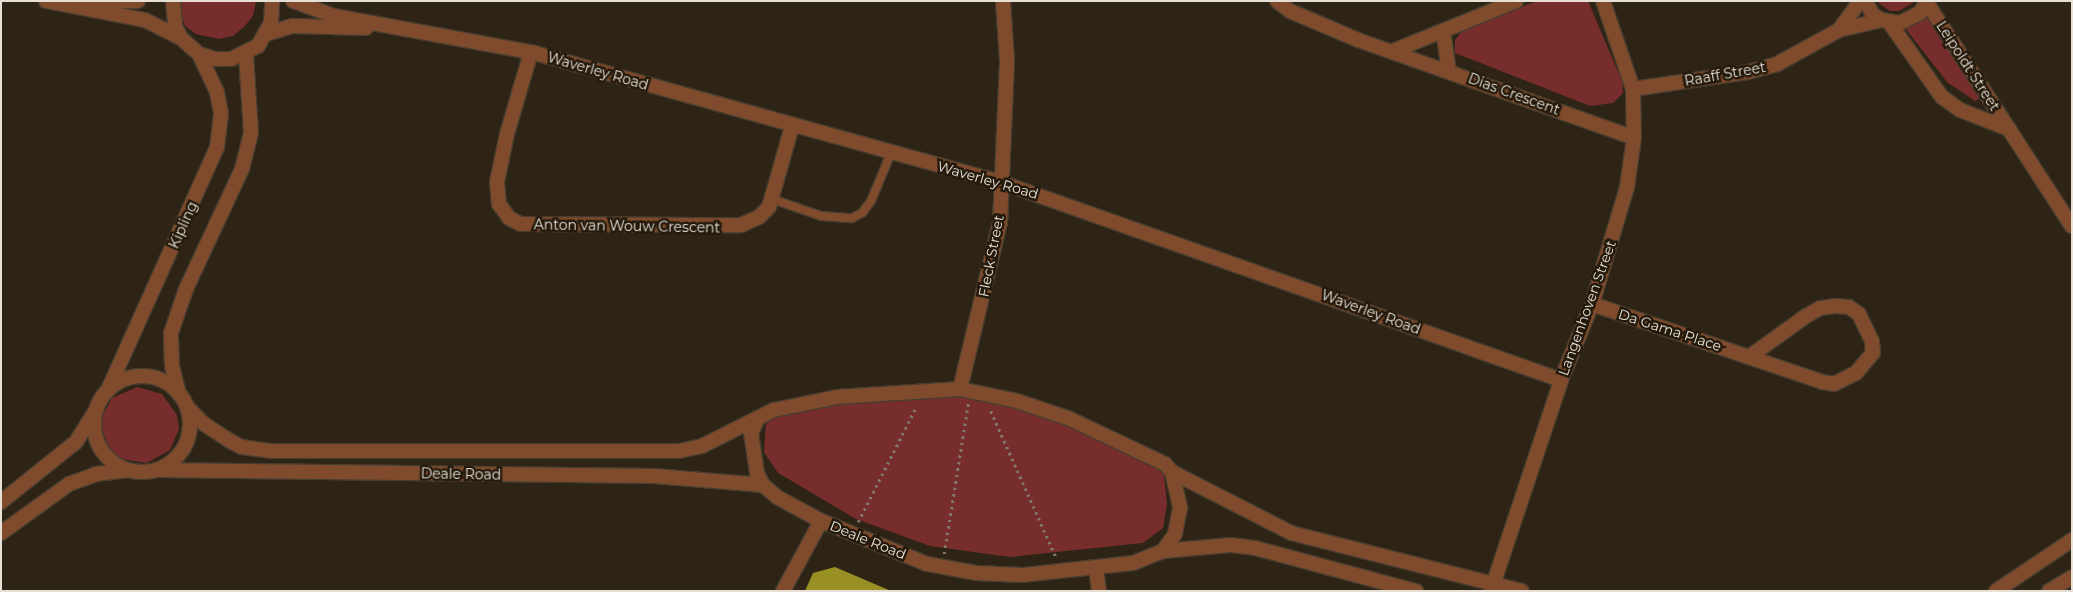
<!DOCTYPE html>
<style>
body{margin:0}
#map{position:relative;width:2073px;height:592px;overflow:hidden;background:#2d2415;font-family:Montserrat,sans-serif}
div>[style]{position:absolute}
.green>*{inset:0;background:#772d2b}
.building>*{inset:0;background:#999023}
.path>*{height:2.5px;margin-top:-1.25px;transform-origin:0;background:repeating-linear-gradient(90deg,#80786b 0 2.5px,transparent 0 6.5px)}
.roads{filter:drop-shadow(1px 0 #473e30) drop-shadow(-1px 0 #473e30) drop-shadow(0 1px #473e30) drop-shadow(0 -1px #473e30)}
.service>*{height:8px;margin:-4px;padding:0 4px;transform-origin:4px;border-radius:4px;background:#7f4b2c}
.minor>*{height:14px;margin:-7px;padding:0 7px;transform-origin:7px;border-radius:7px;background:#7f4b2c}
.tertiary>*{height:14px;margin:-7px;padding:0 7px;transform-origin:7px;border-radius:7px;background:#7f4b2c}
.tertiary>.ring{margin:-7px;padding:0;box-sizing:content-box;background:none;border:14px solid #7f4b2c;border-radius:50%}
span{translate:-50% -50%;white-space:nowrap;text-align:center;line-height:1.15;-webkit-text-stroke:5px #241a0c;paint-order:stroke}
.street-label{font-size:14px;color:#e7e0d7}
.frame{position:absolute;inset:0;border:2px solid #e7e0d7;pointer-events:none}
</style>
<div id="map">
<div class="green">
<div style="clip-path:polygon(175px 1px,256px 1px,256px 2px,253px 16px,244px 27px,233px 36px,219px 39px,196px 34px,185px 26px)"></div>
<div style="clip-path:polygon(1538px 1px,1588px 1px,1622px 81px,1623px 93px,1613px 103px,1590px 106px,1455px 53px,1455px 40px,1466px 26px)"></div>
<div style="clip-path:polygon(1876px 1px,1916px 1px,1899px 11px,1890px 11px)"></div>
<div style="clip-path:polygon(1934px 10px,1981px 98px,1975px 101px,1947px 82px,1905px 28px)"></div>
<div style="clip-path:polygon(137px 387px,162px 394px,177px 415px,179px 429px,170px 450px,147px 463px,120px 459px,110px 450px,99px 422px,112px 398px)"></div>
<div style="clip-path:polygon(918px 392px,991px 397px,1144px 455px,1164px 475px,1167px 504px,1163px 528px,1143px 543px,1010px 557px,930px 546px,856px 519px,778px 473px,764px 452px,766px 424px,790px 404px)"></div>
</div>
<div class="building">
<div style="clip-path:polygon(835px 567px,891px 591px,805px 591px,813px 573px)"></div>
</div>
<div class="path">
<div style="left:991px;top:411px;width:162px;rotate:66deg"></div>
<div style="left:858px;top:522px;width:129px;rotate:-63.2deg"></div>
<div style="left:944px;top:554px;width:152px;rotate:-80.9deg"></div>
</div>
<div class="roads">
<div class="service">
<div style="left:772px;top:199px;width:52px;rotate:19.1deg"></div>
<div style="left:821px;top:216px;width:31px;rotate:4deg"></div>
<div style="left:852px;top:218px;width:11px;rotate:-27deg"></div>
<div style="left:862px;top:213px;width:15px;rotate:-53deg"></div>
<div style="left:871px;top:201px;width:52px;rotate:-67.4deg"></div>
</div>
<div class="minor">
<div style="left:46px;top:1px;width:101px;rotate:10.9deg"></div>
<div style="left:145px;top:20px;width:40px;rotate:26.6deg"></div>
<div style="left:293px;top:1px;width:44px;rotate:20.1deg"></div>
<div style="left:334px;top:16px;width:200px;rotate:10.4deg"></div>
<div style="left:531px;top:52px;width:490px;rotate:15.5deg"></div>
<div style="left:1003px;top:183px;width:592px;rotate:19.45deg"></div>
<div style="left:1277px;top:1px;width:16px;rotate:38deg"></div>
<div style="left:1290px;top:11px;width:74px;rotate:23.1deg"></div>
<div style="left:1358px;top:40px;width:293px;rotate:19.5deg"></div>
<div style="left:1865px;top:1px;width:16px;rotate:60deg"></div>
<div style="left:1873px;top:15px;width:10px;rotate:29deg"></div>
<div style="left:1882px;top:20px;width:18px;rotate:9deg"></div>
<div style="left:1900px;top:23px;width:22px;rotate:-27deg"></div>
<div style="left:1920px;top:13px;width:14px;rotate:-60deg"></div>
<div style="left:94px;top:2px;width:44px;rotate:-1.3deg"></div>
<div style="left:1927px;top:3px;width:266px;rotate:57deg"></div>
<div style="left:1889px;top:22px;width:92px;rotate:54.8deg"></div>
<div style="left:1942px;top:97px;width:22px;rotate:36deg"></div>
<div style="left:1960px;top:110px;width:53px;rotate:21.2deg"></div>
<div style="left:1839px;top:30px;width:36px;rotate:-54deg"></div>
<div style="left:1443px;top:31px;width:40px;rotate:81.5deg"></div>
<div style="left:266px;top:34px;width:28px;rotate:-17deg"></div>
<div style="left:293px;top:26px;width:73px;rotate:1.6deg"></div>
<div style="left:1393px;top:51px;width:133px;rotate:-22.1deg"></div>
<div style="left:531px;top:52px;width:85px;rotate:106.3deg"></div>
<div style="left:507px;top:134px;width:49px;rotate:101.8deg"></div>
<div style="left:497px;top:182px;width:22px;rotate:85deg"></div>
<div style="left:499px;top:204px;width:17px;rotate:54deg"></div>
<div style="left:509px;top:218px;width:13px;rotate:27deg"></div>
<div style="left:521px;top:224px;width:220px;rotate:0.3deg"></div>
<div style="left:741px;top:225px;width:20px;rotate:-24deg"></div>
<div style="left:759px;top:217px;width:14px;rotate:-45deg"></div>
<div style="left:769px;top:207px;width:84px;rotate:-74.1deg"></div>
<div style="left:1633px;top:89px;width:116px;rotate:-8.4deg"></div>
<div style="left:1748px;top:72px;width:30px;rotate:-15deg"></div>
<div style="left:1777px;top:64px;width:71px;rotate:-28.7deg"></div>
<div style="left:1839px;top:30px;width:44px;rotate:-13.1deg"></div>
<div style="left:1592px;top:304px;width:243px;rotate:18.7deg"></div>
<div style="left:1822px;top:382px;width:12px;rotate:9deg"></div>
<div style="left:1834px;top:384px;width:25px;rotate:-27deg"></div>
<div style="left:1856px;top:373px;width:26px;rotate:-50deg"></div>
<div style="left:1873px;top:353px;width:12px;rotate:-95deg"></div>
<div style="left:1872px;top:341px;width:30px;rotate:-116deg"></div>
<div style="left:1859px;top:314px;width:12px;rotate:-145deg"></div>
<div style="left:1849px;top:307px;width:14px;rotate:-176deg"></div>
<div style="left:1835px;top:306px;width:15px;rotate:172deg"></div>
<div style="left:1820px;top:308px;width:16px;rotate:150deg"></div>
<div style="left:1806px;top:316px;width:70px;rotate:144.3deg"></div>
<div style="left:960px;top:389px;width:171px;rotate:-76.5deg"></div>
<div style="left:1000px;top:223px;width:163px;rotate:-87.5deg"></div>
<div style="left:1007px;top:60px;width:59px;rotate:-93.9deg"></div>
<div style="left:1096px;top:569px;width:22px;rotate:82deg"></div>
<div style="left:783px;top:591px;width:80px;rotate:-61.5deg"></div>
<div style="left:1491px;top:591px;width:222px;rotate:-71.6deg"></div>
<div style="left:1561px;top:380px;width:82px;rotate:-67.8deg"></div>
<div style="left:1592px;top:304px;width:122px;rotate:-73.3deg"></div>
<div style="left:1627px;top:187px;width:49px;rotate:-81.9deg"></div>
<div style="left:1634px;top:138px;width:49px;rotate:-91.2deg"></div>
<div style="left:1633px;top:89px;width:93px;rotate:-108.8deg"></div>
</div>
<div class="tertiary">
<div style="left:173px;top:1px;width:25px;rotate:85deg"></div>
<div style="left:175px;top:26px;width:13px;rotate:63deg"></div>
<div style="left:181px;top:38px;width:24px;rotate:42deg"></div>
<div style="left:199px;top:54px;width:17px;rotate:17deg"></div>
<div style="left:215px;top:59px;width:16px"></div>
<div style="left:231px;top:59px;width:30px;rotate:-26deg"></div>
<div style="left:258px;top:46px;width:26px;rotate:-61deg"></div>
<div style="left:271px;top:23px;width:22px;rotate:-87deg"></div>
<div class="ring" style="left:94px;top:376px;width:82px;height:82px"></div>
<div style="left:960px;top:389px;width:58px;rotate:11.9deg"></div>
<div style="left:1017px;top:401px;width:54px;rotate:18.4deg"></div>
<div style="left:1068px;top:418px;width:107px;rotate:25.4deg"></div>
<div style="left:1165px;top:464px;width:11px;rotate:49deg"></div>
<div style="left:1172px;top:472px;width:37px;rotate:77deg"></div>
<div style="left:1180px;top:508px;width:26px;rotate:101deg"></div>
<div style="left:1175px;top:534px;width:21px;rotate:125deg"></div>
<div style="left:1163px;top:551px;width:32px;rotate:158deg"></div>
<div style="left:1133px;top:563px;width:112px;rotate:173.8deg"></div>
<div style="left:1022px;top:575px;width:46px;rotate:-177.5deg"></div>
<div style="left:976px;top:573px;width:50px;rotate:-169.6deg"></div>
<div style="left:927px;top:564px;width:114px;rotate:-157.9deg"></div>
<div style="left:821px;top:521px;width:50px;rotate:-151.4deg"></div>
<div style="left:777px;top:497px;width:18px;rotate:-139deg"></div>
<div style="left:763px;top:485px;width:13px;rotate:-117deg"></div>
<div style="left:757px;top:473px;width:40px;rotate:-98.5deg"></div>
<div style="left:751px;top:433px;width:17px;rotate:-65deg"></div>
<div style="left:758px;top:418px;width:18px;rotate:-27deg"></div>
<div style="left:774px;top:410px;width:64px;rotate:-11.7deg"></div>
<div style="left:837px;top:397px;width:123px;rotate:-3.7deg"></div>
<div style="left:107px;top:392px;width:269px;rotate:-65.8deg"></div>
<div style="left:217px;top:147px;width:34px;rotate:-83deg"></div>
<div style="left:221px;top:113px;width:21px;rotate:-101deg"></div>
<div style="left:217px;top:92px;width:42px;rotate:-115.3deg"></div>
<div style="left:179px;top:394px;width:29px;rotate:-104deg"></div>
<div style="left:172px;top:366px;width:33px;rotate:-92deg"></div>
<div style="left:171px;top:333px;width:46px;rotate:-71.2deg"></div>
<div style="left:186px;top:289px;width:132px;rotate:-65deg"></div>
<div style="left:242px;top:169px;width:38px;rotate:-76deg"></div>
<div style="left:251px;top:132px;width:78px;rotate:-93.7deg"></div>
<div style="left:187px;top:407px;width:24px;rotate:45deg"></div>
<div style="left:204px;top:424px;width:31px;rotate:33deg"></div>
<div style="left:230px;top:441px;width:13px;rotate:27deg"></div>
<div style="left:242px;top:447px;width:30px;rotate:8deg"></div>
<div style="left:272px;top:451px;width:407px"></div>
<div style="left:679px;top:451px;width:24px;rotate:-12deg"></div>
<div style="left:702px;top:446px;width:63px;rotate:-26.6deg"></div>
<div style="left:158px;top:470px;width:496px;rotate:0.7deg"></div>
<div style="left:654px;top:476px;width:109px;rotate:4.7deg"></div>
<div style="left:1172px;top:472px;width:134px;rotate:27.1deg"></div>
<div style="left:1291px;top:533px;width:238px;rotate:14.1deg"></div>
<div style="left:1px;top:502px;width:96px;rotate:-38.7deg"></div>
<div style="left:76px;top:442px;width:34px;rotate:-58deg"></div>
<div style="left:1px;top:533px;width:84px;rotate:-35.8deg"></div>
<div style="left:69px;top:484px;width:29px;rotate:-20deg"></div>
<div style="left:96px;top:474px;width:31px;rotate:-7deg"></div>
<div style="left:1163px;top:551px;width:68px;rotate:-5deg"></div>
<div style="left:1231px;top:545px;width:24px;rotate:7deg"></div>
<div style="left:1255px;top:548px;width:167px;rotate:15deg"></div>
<div style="left:1996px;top:591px;width:92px;rotate:-33.9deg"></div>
<div style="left:2049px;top:591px;width:27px;rotate:-31deg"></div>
</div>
</div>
<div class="street-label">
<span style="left:1968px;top:66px;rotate:57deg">Leipoldt Street</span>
<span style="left:598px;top:71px;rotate:16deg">Waverley Road</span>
<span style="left:1725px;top:74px;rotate:-10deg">Raaff Street</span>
<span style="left:1514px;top:94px;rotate:20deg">Dias Crescent</span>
<span style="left:988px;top:180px;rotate:16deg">Waverley Road</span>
<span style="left:183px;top:225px;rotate:-66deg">Kipling</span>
<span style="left:627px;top:226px;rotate:1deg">Anton van Wouw Crescent</span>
<span style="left:991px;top:256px;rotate:-79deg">Fleck Street</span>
<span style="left:1587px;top:308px;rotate:-70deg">Langenhoven Street</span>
<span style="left:1371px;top:312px;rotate:20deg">Waverley Road</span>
<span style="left:1670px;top:330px;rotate:18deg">Da Gama Place</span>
<span style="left:461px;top:474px;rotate:1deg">Deale Road</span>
<span style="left:868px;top:540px;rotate:22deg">Deale Road</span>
</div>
<div class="frame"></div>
</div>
